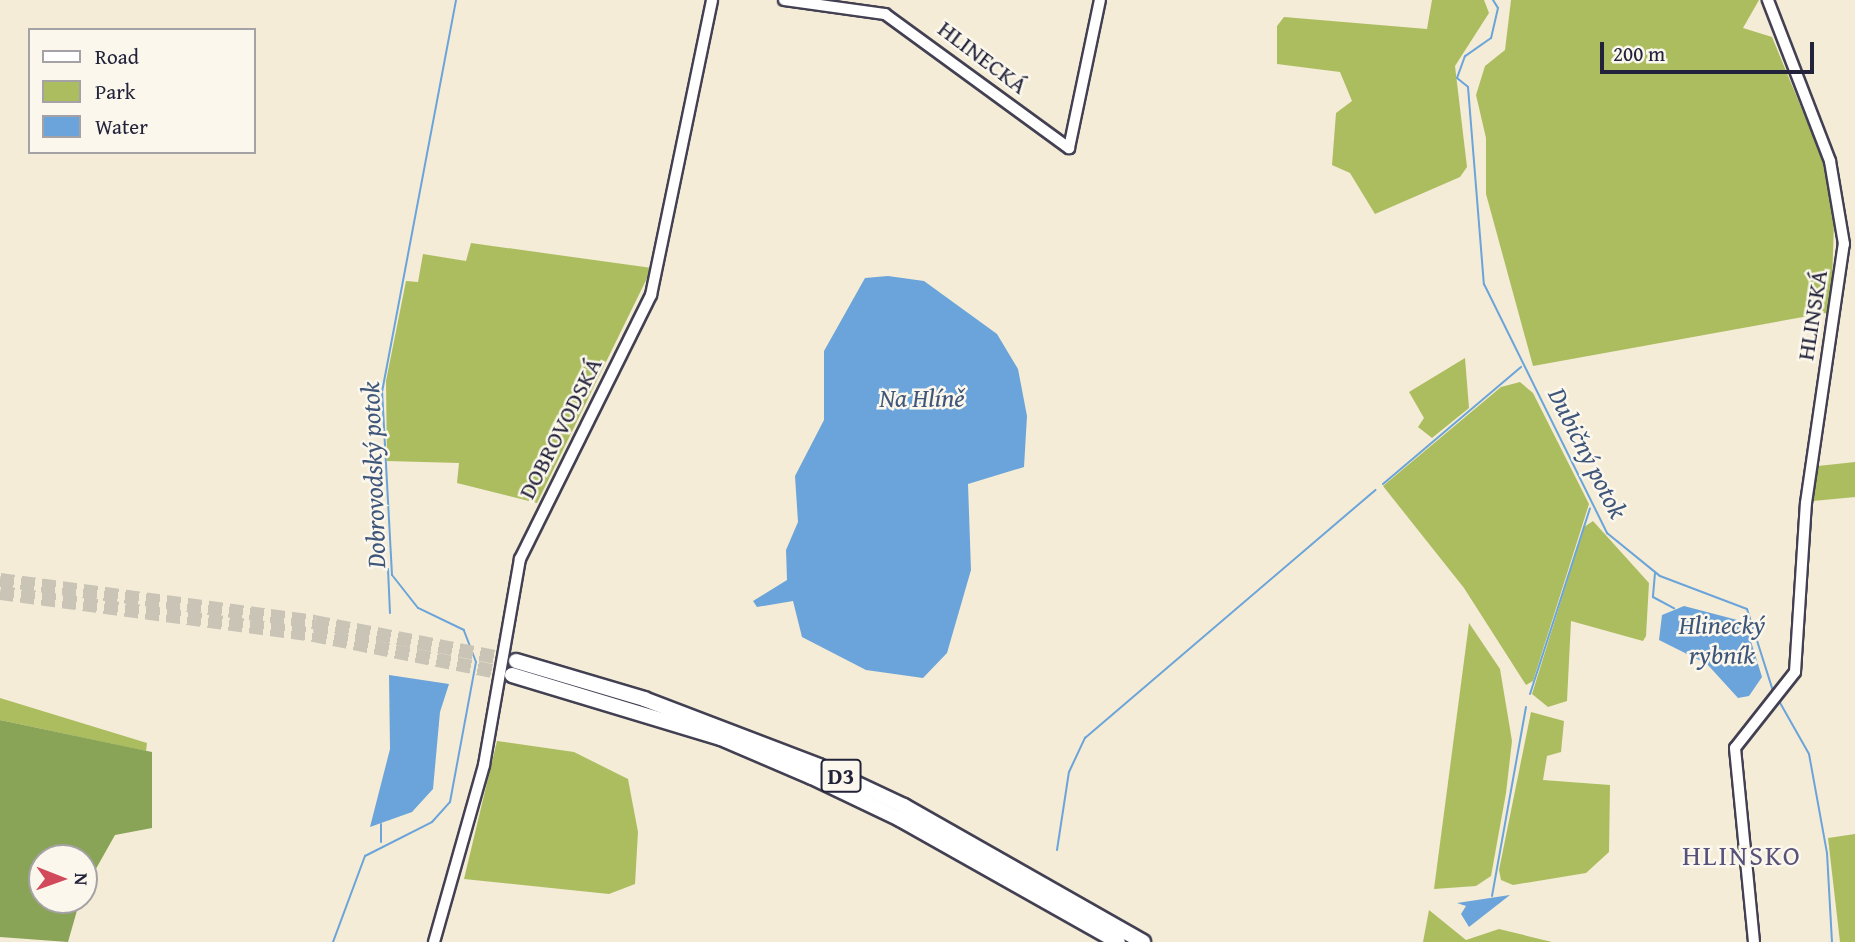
<!DOCTYPE html>
<meta charset="utf-8">
<style>
body{margin:0}
#map{position:relative;width:1855px;height:942px;overflow:hidden;background:#f4ecd6;font-family:"Gentium Book Plus",serif}
div>[style]{position:absolute}
.green>*{inset:0;background:#acbd60}
.forest>*{inset:0;background:#89a456}
.water>*{inset:0;background:#6aa4da}
.stream>*{height:2px;margin:-1px;padding:0 1px;transform-origin:1px;border-radius:1px;background:#6aa4da}
.highway-tunnel>*{height:14px;margin-top:-7px;transform-origin:0;background:repeating-linear-gradient(90deg,#cac4b7 0 14px,transparent 0 21px)}
.roads{filter:drop-shadow(2px 0 #424052) drop-shadow(-2px 0 #424052) drop-shadow(0 2px #424052) drop-shadow(0 -2px #424052)}
.secondary>*{height:10px;margin:-5px;padding:0 5px;transform-origin:5px;border-radius:5px;background:#fff}
.highway>*{height:14px;margin:-7px;padding:0 7px;transform-origin:7px;border-radius:7px;background:#fff}
span{translate:-50% -50%;white-space:nowrap;text-align:center;line-height:1.15;-webkit-text-stroke:5px #fbf7ec;paint-order:stroke}
.shield-label span{padding:2px 5px;background:#fbf7ec;border:2px solid;border-radius:5px;-webkit-text-stroke-width:0}
.shield-label{font-size:23px;color:#22223b;font-weight:700}
.street-label{font-size:24px;color:#22223b}
.water-label{font-size:26px;color:#3f567b;font-style:italic}
.quarter-label{font-size:28px;color:#58527a;letter-spacing:2px}
.legend{position:absolute;left:28px;top:28px;width:228px;height:126px;box-sizing:border-box;background:#fbf7ec;border:2px solid #a4a2a5;margin:0;padding:9px 12px;list-style:none;font-size:21px;color:#22223b}
.legend li{display:flex;align-items:center;gap:14px;height:35px}
.legend b{width:35px;border:2px solid #a4a2a5}
.north{position:absolute;left:28px;top:844px;width:70px;height:70px;box-sizing:border-box;background:#fbf7ec;border:2px solid #a4a2a5;border-radius:50%;rotate:91deg;font-size:19px;font-weight:700;line-height:28px;text-align:center;color:#22223b}
.north::after{content:'';display:block;margin:auto;width:24px;height:32px;background:#d1495b;clip-path:polygon(50% 0,100% 100%,50% 72%,0 100%)}
.scale{position:absolute;left:1600px;top:42px;width:214px;height:32px;box-sizing:border-box;border:4px solid #22223b;border-top:0;padding-left:9px;font-size:21px;line-height:24px;white-space:nowrap;color:#22223b;-webkit-text-stroke:5px #fbf7ec;paint-order:stroke}
</style>
<div id="map">
<div class="green">
<div style="clip-path:polygon(1432px 0,1484px 0,1489px 13px,1455px 66px,1467px 167px,1460px 177px,1375px 214px,1350px 173px,1332px 165px,1336px 113px,1352px 101px,1340px 72px,1277px 64px,1277px 26px,1284px 17px,1427px 29px)"></div>
<div style="clip-path:polygon(1511px 0,1759px 0,1743px 28px,1772px 37px,1822px 158px,1834px 223px,1831px 312px,1533px 366px,1486px 194px,1486px 138px,1476px 95px,1485px 66px,1505px 50px)"></div>
<div style="clip-path:polygon(471px 243px,652px 268px,537px 503px,457px 483px,459px 463px,387px 461px,386px 381px,406px 281px,418px 282px,423px 254px,466px 261px)"></div>
<div style="clip-path:polygon(1465px 358px,1469px 408px,1432px 438px,1418px 427px,1424px 418px,1409px 392px)"></div>
<div style="clip-path:polygon(1520px 382px,1533px 393px,1589px 504px,1533px 681px,1526px 685px,1464px 588px,1383px 486px,1501px 387px)"></div>
<div style="clip-path:polygon(1855px 462px,1855px 497px,1813px 501px,1818px 466px)"></div>
<div style="clip-path:polygon(1593px 521px,1649px 583px,1646px 636px,1643px 641px,1571px 621px,1567px 701px,1548px 707px,1532px 694px,1584px 527px)"></div>
<div style="clip-path:polygon(1469px 623px,1500px 669px,1512px 741px,1506px 793px,1491px 876px,1476px 886px,1434px 889px)"></div>
<div style="clip-path:polygon(0 698px,147px 743px,146px 751px,0 720px)"></div>
<div style="clip-path:polygon(1531px 712px,1564px 721px,1561px 752px,1547px 756px,1543px 780px,1610px 785px,1609px 852px,1586px 873px,1513px 885px,1501px 880px,1499px 870px)"></div>
<div style="clip-path:polygon(497px 741px,574px 752px,628px 779px,638px 832px,635px 884px,609px 894px,464px 879px)"></div>
<div style="clip-path:polygon(1855px 834px,1855px 942px,1840px 942px,1828px 838px)"></div>
<div style="clip-path:polygon(1429px 910px,1466px 940px,1499px 929px,1552px 942px,1423px 942px)"></div>
</div>
<div class="forest">
<div style="clip-path:polygon(0 720px,152px 752px,152px 828px,115px 835px,84px 890px,84px 858px,42px 858px,42px 900px,80px 900px,68px 942px,0 937px)"></div>
</div>
<div class="water">
<div style="clip-path:polygon(888px 276px,924px 281px,997px 334px,1018px 369px,1027px 416px,1024px 467px,968px 484px,971px 570px,947px 653px,923px 678px,866px 670px,802px 637px,793px 601px,757px 607px,753px 601px,787px 580px,786px 550px,798px 522px,795px 476px,824px 420px,824px 351px,865px 278px)"></div>
<div style="clip-path:polygon(1684px 606px,1745px 622px,1762px 677px,1749px 696px,1738px 698px,1707px 664px,1659px 640px,1662px 615px)"></div>
<div style="clip-path:polygon(389px 675px,449px 684px,440px 712px,433px 789px,412px 812px,370px 827px,390px 749px)"></div>
<div style="clip-path:polygon(1510px 895px,1469px 927px,1461px 914px,1466px 906px,1457px 903px)"></div>
</div>
<div class="stream">
<div style="left:1493px;top:0;width:9px;rotate:58deg"></div>
<div style="left:1498px;top:8px;width:31px;rotate:103deg"></div>
<div style="left:1491px;top:38px;width:32px;rotate:145deg"></div>
<div style="left:1465px;top:56px;width:23px;rotate:110deg"></div>
<div style="left:1457px;top:78px;width:14px;rotate:39deg"></div>
<div style="left:1468px;top:87px;width:198px;rotate:85.4deg"></div>
<div style="left:1484px;top:284px;width:278px;rotate:63.7deg"></div>
<div style="left:1607px;top:533px;width:68px;rotate:39.1deg"></div>
<div style="left:1660px;top:576px;width:93px;rotate:20.8deg"></div>
<div style="left:1747px;top:609px;width:89px;rotate:72.4deg"></div>
<div style="left:1383px;top:484px;width:181px;rotate:-40.3deg"></div>
<div style="left:388px;top:569px;width:44px;rotate:87.4deg"></div>
<div style="left:1655px;top:573px;width:24px;rotate:95deg"></div>
<div style="left:1653px;top:597px;width:24px;rotate:28deg"></div>
<div style="left:1530px;top:694px;width:195px;rotate:-72.1deg"></div>
<div style="left:1779px;top:701px;width:61px;rotate:60.5deg"></div>
<div style="left:1809px;top:754px;width:101px;rotate:79.7deg"></div>
<div style="left:1827px;top:853px;width:89px;rotate:86.8deg"></div>
<div style="left:381px;top:824px;width:18px;rotate:90deg"></div>
<div style="left:1057px;top:850px;width:79px;rotate:-81.3deg"></div>
<div style="left:1069px;top:772px;width:38px;rotate:-65deg"></div>
<div style="left:1085px;top:738px;width:382px;rotate:-40.5deg"></div>
<div style="left:1492px;top:896px;width:192px;rotate:-79.8deg"></div>
<div style="left:333px;top:942px;width:92px;rotate:-69.6deg"></div>
<div style="left:365px;top:856px;width:75px;rotate:-26.9deg"></div>
<div style="left:432px;top:822px;width:27px;rotate:-48deg"></div>
<div style="left:450px;top:802px;width:142px;rotate:-79.5deg"></div>
<div style="left:476px;top:662px;width:34px;rotate:-111deg"></div>
<div style="left:464px;top:630px;width:51px;rotate:-154.4deg"></div>
<div style="left:418px;top:608px;width:42px;rotate:-128.2deg"></div>
<div style="left:392px;top:575px;width:183px;rotate:-93.1deg"></div>
<div style="left:382px;top:392px;width:399px;rotate:-79.3deg"></div>
</div>
<div class="highway-tunnel">
<div style="left:0;top:580px;width:318px;rotate:7.6deg"></div>
<div style="left:315px;top:622px;width:205px;rotate:11deg"></div>
<div style="left:0;top:593px;width:316px;rotate:7.6deg"></div>
<div style="left:313px;top:635px;width:203px;rotate:11.4deg"></div>
</div>
<div class="roads">
<div class="secondary">
<div style="left:784px;top:0;width:102px;rotate:7.9deg"></div>
<div style="left:885px;top:14px;width:228px;rotate:36.1deg"></div>
<div style="left:1069px;top:148px;width:151px;rotate:-78.2deg"></div>
<div style="left:434px;top:942px;width:184px;rotate:-74.2deg"></div>
<div style="left:484px;top:765px;width:209px;rotate:-80.1deg"></div>
<div style="left:520px;top:559px;width:295px;rotate:-63.6deg"></div>
<div style="left:651px;top:295px;width:301px;rotate:-78.3deg"></div>
<div style="left:1754px;top:942px;width:195px;rotate:-95.6deg"></div>
<div style="left:1735px;top:748px;width:97px;rotate:-51.7deg"></div>
<div style="left:1795px;top:672px;width:169px;rotate:-86.3deg"></div>
<div style="left:1806px;top:503px;width:262px;rotate:-81.7deg"></div>
<div style="left:1844px;top:244px;width:84px;rotate:-99.6deg"></div>
<div style="left:1830px;top:161px;width:173px;rotate:-111.1deg"></div>
</div>
<div class="highway">
<div style="left:516px;top:661px;width:134px;rotate:16.5deg"></div>
<div style="left:644px;top:699px;width:187px;rotate:20.9deg"></div>
<div style="left:819px;top:766px;width:94px;rotate:25.2deg"></div>
<div style="left:904px;top:806px;width:275px;rotate:29.6deg"></div>
<div style="left:512px;top:675px;width:218px;rotate:16.8deg"></div>
<div style="left:721px;top:738px;width:99px;rotate:23.2deg"></div>
<div style="left:812px;top:777px;width:98px;rotate:25.5deg"></div>
<div style="left:900px;top:819px;width:250px;rotate:29.4deg"></div>
</div>
</div>
<div class="shield-label">
<span style="left:841px;top:776px">D3</span>
</div>
<div class="street-label">
<span style="left:983px;top:57px;rotate:37deg">HLINECKÁ</span>
<span style="left:1812px;top:315px;rotate:-81deg">HLINSKÁ</span>
<span style="left:560px;top:428px;rotate:-63deg">DOBROVODSKÁ</span>
</div>
<div class="water-label">
<span style="left:922px;top:398px">Na Hlíně</span>
<span style="left:1588px;top:453px;rotate:63deg">Dubičný potok</span>
<span style="left:373px;top:475px;rotate:-92deg">Dobrovodský potok</span>
<span style="left:1722px;top:640px">Hlinecký<br>rybník</span>
</div>
<div class="quarter-label">
<span style="left:1742px;top:855px">HLINSKO</span>
</div>
<ul class="legend">
<li><b style="height:9px;background:#fff"></b>Road</li>
<li><b style="height:19px;background:#acbd60"></b>Park</li>
<li><b style="height:19px;background:#6aa4da"></b>Water</li>
</ul>
<div class="north">N</div>
<div class="scale">200 m</div>
</div>
